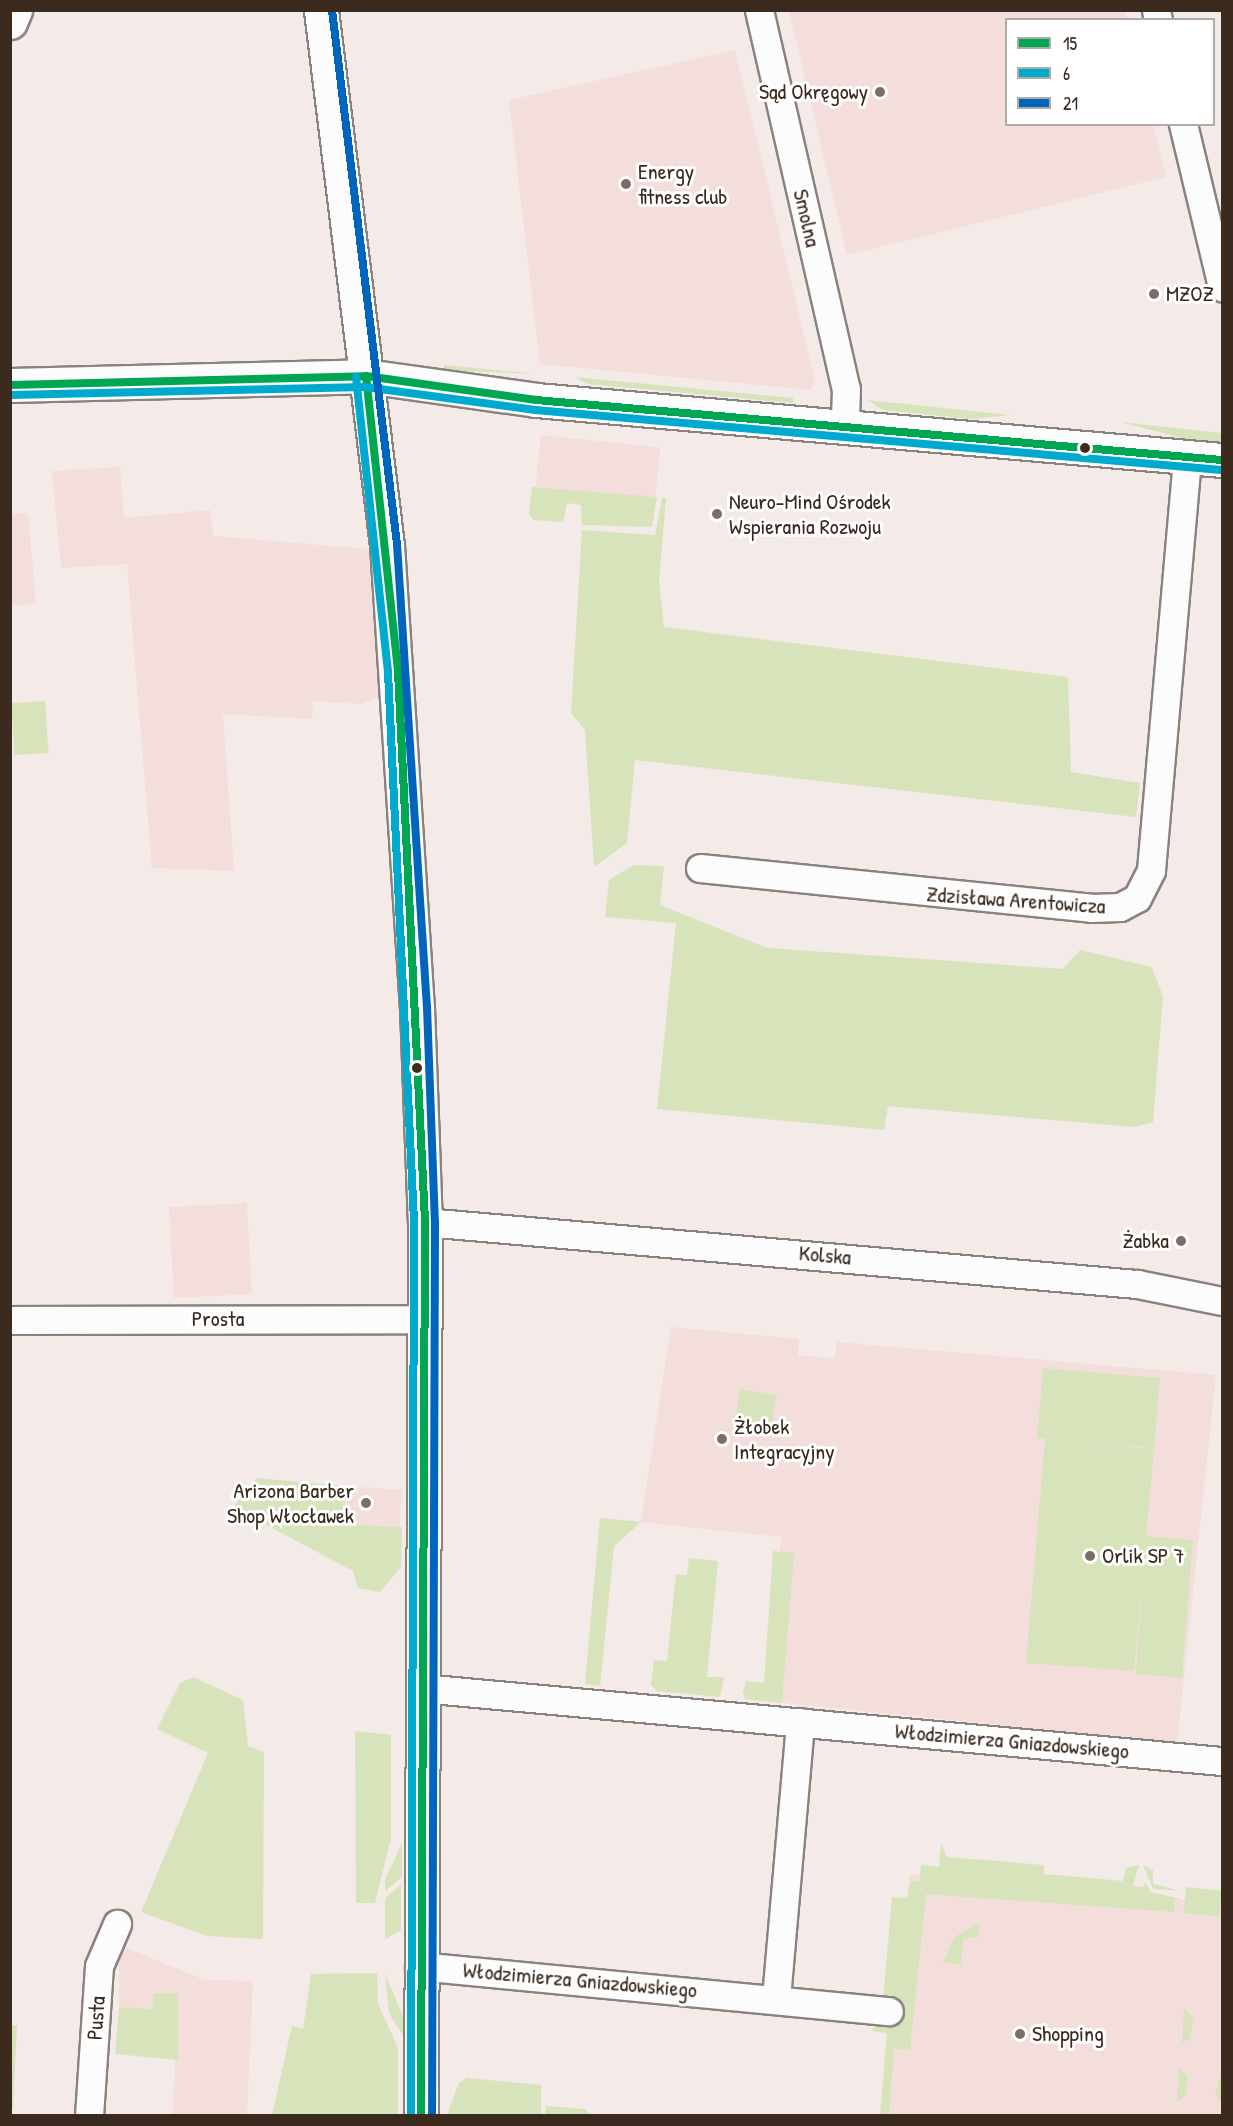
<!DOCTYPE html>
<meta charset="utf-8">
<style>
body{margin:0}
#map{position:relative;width:1233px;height:2126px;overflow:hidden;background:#f4eae8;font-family:"Patrick Hand",sans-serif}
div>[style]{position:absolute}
.built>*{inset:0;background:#f3dedb;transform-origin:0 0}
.green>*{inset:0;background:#d7e3bb;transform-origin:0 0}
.roads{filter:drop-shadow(2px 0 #89827e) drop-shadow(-2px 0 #89827e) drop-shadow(0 2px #89827e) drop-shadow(0 -2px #89827e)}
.street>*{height:27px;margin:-13.5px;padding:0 13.5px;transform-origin:13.5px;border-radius:13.5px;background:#fdfcfc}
.secondary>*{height:33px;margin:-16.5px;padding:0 16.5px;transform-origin:16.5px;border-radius:16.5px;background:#fdfcfc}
.bus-1>*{height:8px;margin:-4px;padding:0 4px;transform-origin:4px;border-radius:4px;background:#00a651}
.bus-2>*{height:8px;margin:-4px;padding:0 4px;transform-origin:4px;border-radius:4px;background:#00a9ce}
.bus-3>*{height:8px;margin:-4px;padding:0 4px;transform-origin:4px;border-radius:4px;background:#0065bd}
.dots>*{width:16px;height:16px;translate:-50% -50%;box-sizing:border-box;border:3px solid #fff;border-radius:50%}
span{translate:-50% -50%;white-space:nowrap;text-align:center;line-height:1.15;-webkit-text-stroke:6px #fff;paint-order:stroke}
.poi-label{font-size:22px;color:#3b2a1e}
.right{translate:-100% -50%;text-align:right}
.left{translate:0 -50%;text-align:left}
.street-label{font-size:22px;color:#3b2a1e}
.frame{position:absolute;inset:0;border:12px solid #3b2a1e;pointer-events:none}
.legend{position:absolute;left:1005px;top:18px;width:210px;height:108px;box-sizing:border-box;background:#fff;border:2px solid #b1aaa5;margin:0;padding:8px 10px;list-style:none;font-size:18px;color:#3b2a1e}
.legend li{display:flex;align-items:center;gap:12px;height:30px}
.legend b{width:30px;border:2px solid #b1aaa5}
</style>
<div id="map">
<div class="built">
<div style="clip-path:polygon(789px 11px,1125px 11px,1127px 19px,1006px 20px,1006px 124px,1153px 125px,1166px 177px,847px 255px)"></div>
<div style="clip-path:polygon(735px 50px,815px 380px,811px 390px,540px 364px,509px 100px)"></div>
<div style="left:541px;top:435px;width:120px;height:52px;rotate:6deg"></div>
<div style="clip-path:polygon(120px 467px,124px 518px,210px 510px,213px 536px,368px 549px,379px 697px,359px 704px,313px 701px,312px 719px,223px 714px,234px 871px,152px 868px,127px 564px,61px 568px,52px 471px)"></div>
<div style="clip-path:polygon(28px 513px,36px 604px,11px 606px,11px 514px)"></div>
<div style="left:247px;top:1203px;width:91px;height:78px;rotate:87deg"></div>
<div style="clip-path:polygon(671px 1327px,799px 1339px,798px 1355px,827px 1358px,835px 1358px,837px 1342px,1216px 1375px,1177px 1743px,765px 1701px,781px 1537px,641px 1522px)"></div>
<div style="left:344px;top:1486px;width:58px;height:39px;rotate:4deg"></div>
<div style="clip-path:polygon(910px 1874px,1222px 1903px,1222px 2115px,880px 2116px)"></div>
<div style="clip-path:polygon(119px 1945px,205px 1980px,253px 1981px,247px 2115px,173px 2115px,178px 1993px,154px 1993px,152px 2009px,119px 2007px)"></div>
</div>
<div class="green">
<div style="clip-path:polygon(444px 365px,537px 374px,444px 370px)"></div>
<div style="clip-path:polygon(575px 377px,793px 398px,793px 403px,588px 384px)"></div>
<div style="clip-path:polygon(867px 400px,1010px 415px,971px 419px,883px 410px)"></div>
<div style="clip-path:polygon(1120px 422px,1222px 433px,1222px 444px,1186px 439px)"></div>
<div style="clip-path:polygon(532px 487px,657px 497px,652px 527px,582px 525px,581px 505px,567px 503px,563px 522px,534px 520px,529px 514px)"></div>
<div style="clip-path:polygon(662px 498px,666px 498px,659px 581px,664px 627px,1068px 677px,1071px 772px,1140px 783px,1136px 817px,635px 760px,627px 843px,594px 867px,585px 730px,571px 713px,582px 530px,655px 535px)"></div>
<div style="left:45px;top:701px;width:52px;height:34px;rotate:86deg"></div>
<div style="clip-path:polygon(634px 865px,664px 866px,660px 905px,768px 948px,1063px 969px,1080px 950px,1152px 967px,1163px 997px,1153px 1122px,1134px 1127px,888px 1106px,884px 1130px,657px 1109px,676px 923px,605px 917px,609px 880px)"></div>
<div style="clip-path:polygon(1043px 1368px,1160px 1378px,1154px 1448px,1061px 1440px,1154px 1449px,1146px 1536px,1193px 1540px,1182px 1678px,1136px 1674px,1142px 1582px,1134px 1671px,1026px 1663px,1045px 1439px,1037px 1438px)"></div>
<div style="left:740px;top:1389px;width:37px;height:36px;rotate:9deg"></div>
<div style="clip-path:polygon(257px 1478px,344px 1486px,343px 1525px,402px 1527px,401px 1567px,380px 1592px,358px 1588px,353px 1571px,233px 1507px)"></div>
<div style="clip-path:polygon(600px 1518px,641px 1522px,614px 1546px,600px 1686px,585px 1684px)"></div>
<div style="clip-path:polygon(773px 1551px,794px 1553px,782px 1703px,745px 1699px,743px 1692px,746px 1681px,764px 1683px)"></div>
<div style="clip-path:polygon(689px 1558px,718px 1561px,707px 1677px,724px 1677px,720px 1697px,657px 1691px,651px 1685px,654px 1660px,667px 1661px,676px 1574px,687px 1575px)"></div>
<div style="clip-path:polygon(193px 1677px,243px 1700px,248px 1746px,264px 1752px,263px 1939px,207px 1936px,141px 1912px,208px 1753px,157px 1729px,180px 1683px)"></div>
<div style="clip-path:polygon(355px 1731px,391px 1735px,391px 1838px,375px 1903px,356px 1903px)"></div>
<div style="clip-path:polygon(402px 1843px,402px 1877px,385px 1891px,385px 1880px)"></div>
<div style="clip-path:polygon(941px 1844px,947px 1857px,1044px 1865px,1044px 1874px,1123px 1881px,1126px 1868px,1139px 1865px,1133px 1886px,1144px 1887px,1145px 1882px,1151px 1892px,1181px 1899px,1175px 1899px,1174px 1912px,926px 1894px,910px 2050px,894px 2049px,889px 2115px,880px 2115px,887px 2033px,872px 2031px,883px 2001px,892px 1897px,908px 1898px,910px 1881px,919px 1882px,921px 1865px,939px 1867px)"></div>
<div style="clip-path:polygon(1143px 1865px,1153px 1870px,1153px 1884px,1181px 1891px,1153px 1889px)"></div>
<div style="clip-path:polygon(401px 1885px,401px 1930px,385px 1939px,385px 1898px)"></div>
<div style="left:1186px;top:1887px;width:36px;height:26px;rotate:6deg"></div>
<div style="clip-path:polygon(979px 1924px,978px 1937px,963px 1939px,961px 1964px,943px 1963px,954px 1937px)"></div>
<div style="clip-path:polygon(377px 1973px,378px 2004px,398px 2048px,398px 2115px,272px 2115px,292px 2026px,303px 2029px,311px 1974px)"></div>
<div style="clip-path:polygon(385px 1974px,407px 2025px,406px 2041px,389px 2013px)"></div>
<div style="clip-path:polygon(154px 1993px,178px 1993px,178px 2060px,115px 2054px,119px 2007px,152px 2009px)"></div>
<div style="clip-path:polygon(1184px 2008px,1193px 2018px,1190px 2039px,1182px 2043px)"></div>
<div style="clip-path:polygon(11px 2025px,17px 2025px,13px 2108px,10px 2108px)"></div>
<div style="clip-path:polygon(1179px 2066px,1188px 2077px,1185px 2096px,1177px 2101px)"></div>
<div style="clip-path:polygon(1222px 2070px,1222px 2104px,1215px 2094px)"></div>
<div style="clip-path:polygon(467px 2078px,541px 2085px,541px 2115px,447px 2115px,459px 2083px)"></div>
<div style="clip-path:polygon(546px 2106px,585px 2109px,591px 2115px,545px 2115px)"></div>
</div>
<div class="roads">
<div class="street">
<div style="left:759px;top:10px;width:389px;rotate:77.1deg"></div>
<div style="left:846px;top:389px;width:38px;rotate:92deg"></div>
<div style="left:1156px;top:10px;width:10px;rotate:79deg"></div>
<div style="left:1183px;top:124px;width:168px;rotate:76.5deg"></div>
<div style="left:700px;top:868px;width:393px;rotate:5.8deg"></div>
<div style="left:1091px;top:908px;width:29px;rotate:-2deg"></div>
<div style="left:1120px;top:907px;width:19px;rotate:-28deg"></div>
<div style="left:1137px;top:898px;width:31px;rotate:-63deg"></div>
<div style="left:1151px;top:870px;width:415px;rotate:-85deg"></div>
<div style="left:425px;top:1222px;width:715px;rotate:4.98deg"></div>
<div style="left:1137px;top:1284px;width:87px;rotate:11.3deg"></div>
<div style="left:10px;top:1320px;width:415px;rotate:-0.1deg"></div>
<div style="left:421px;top:1688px;width:804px;rotate:5.21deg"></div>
<div style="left:419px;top:1966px;width:472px;rotate:5.5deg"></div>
<div style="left:776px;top:1998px;width:277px;rotate:-85deg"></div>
<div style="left:89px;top:2116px;width:150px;rotate:-86.2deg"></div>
<div style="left:99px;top:1966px;width:46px;rotate:-66.8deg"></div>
</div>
<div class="secondary">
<div style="left:321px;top:10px;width:539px;rotate:82.97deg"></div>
<div style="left:387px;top:545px;width:463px;rotate:86.3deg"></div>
<div style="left:417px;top:1007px;width:215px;rotate:87.9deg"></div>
<div style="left:425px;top:1222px;width:894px;rotate:90.26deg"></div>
<div style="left:10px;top:22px;width:13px;rotate:-67deg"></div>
<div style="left:10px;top:385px;width:356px;rotate:-1.4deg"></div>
<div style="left:366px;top:376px;width:172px;rotate:8deg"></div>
<div style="left:536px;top:400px;width:689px;rotate:5deg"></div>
</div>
</div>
<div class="bus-1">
<div style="left:366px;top:376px;width:297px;rotate:83.8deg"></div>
<div style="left:398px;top:671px;width:552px;rotate:87.19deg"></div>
<div style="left:425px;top:1222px;width:894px;rotate:90.26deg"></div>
<div style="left:10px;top:385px;width:356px;rotate:-1.4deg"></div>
<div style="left:366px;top:376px;width:172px;rotate:8deg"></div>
<div style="left:536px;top:400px;width:689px;rotate:5deg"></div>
</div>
<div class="bus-2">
<div style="left:356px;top:377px;width:297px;rotate:83.8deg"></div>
<div style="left:388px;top:672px;width:551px;rotate:87.29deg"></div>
<div style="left:414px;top:1222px;width:894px;rotate:90.19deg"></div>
<div style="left:10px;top:395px;width:355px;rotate:-1.3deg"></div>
<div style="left:365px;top:387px;width:172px;rotate:7.7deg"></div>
<div style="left:535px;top:410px;width:689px;rotate:5deg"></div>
</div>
<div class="bus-3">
<div style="left:332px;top:10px;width:538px;rotate:83.06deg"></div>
<div style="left:397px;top:544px;width:464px;rotate:86.3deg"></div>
<div style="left:427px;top:1007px;width:215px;rotate:87.9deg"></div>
<div style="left:435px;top:1222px;width:894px;rotate:90.19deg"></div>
</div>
<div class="dots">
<div style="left:880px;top:92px;background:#7c6d65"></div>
<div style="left:626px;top:184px;background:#7c6d65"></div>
<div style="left:1154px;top:294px;background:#7c6d65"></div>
<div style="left:1085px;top:448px;background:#3b2a1e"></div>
<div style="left:717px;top:514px;background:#7c6d65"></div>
<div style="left:417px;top:1068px;background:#3b2a1e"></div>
<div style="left:1181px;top:1241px;background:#7c6d65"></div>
<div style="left:722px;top:1439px;background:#7c6d65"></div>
<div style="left:366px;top:1503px;background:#7c6d65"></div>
<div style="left:1090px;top:1556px;background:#7c6d65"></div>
<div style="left:1020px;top:2034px;background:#7c6d65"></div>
</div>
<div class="poi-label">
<span class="right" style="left:868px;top:92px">Sąd Okręgowy</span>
<span class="left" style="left:638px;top:184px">Energy<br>fitness club</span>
<span class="left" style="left:1166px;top:294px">MZOZ</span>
<span class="left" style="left:729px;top:514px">Neuro-Mind Ośrodek<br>Wspierania Rozwoju</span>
<span class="right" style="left:1169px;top:1241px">Żabka</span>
<span class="left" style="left:734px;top:1439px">Żłobek<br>Integracyjny</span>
<span class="right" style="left:354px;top:1503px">Arizona Barber<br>Shop Włocławek</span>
<span class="left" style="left:1102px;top:1556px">Orlik SP 7</span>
<span class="left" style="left:1032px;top:2034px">Shopping</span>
</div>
<div class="street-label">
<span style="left:807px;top:218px;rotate:77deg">Smolna</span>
<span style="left:1016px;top:900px;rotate:4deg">Zdzisława Arentowicza</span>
<span style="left:825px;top:1255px;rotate:5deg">Kolska</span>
<span style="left:218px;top:1319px">Prosta</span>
<span style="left:1012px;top:1741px;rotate:5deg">Włodzimierza Gniazdowskiego</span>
<span style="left:580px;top:1980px;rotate:5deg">Włodzimierza Gniazdowskiego</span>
<span style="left:96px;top:2018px;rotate:-86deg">Pusta</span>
</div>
<div class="frame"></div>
<ul class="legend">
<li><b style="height:8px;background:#00a651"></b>15</li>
<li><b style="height:8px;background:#00a9ce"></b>6</li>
<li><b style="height:8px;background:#0065bd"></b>21</li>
</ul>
</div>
